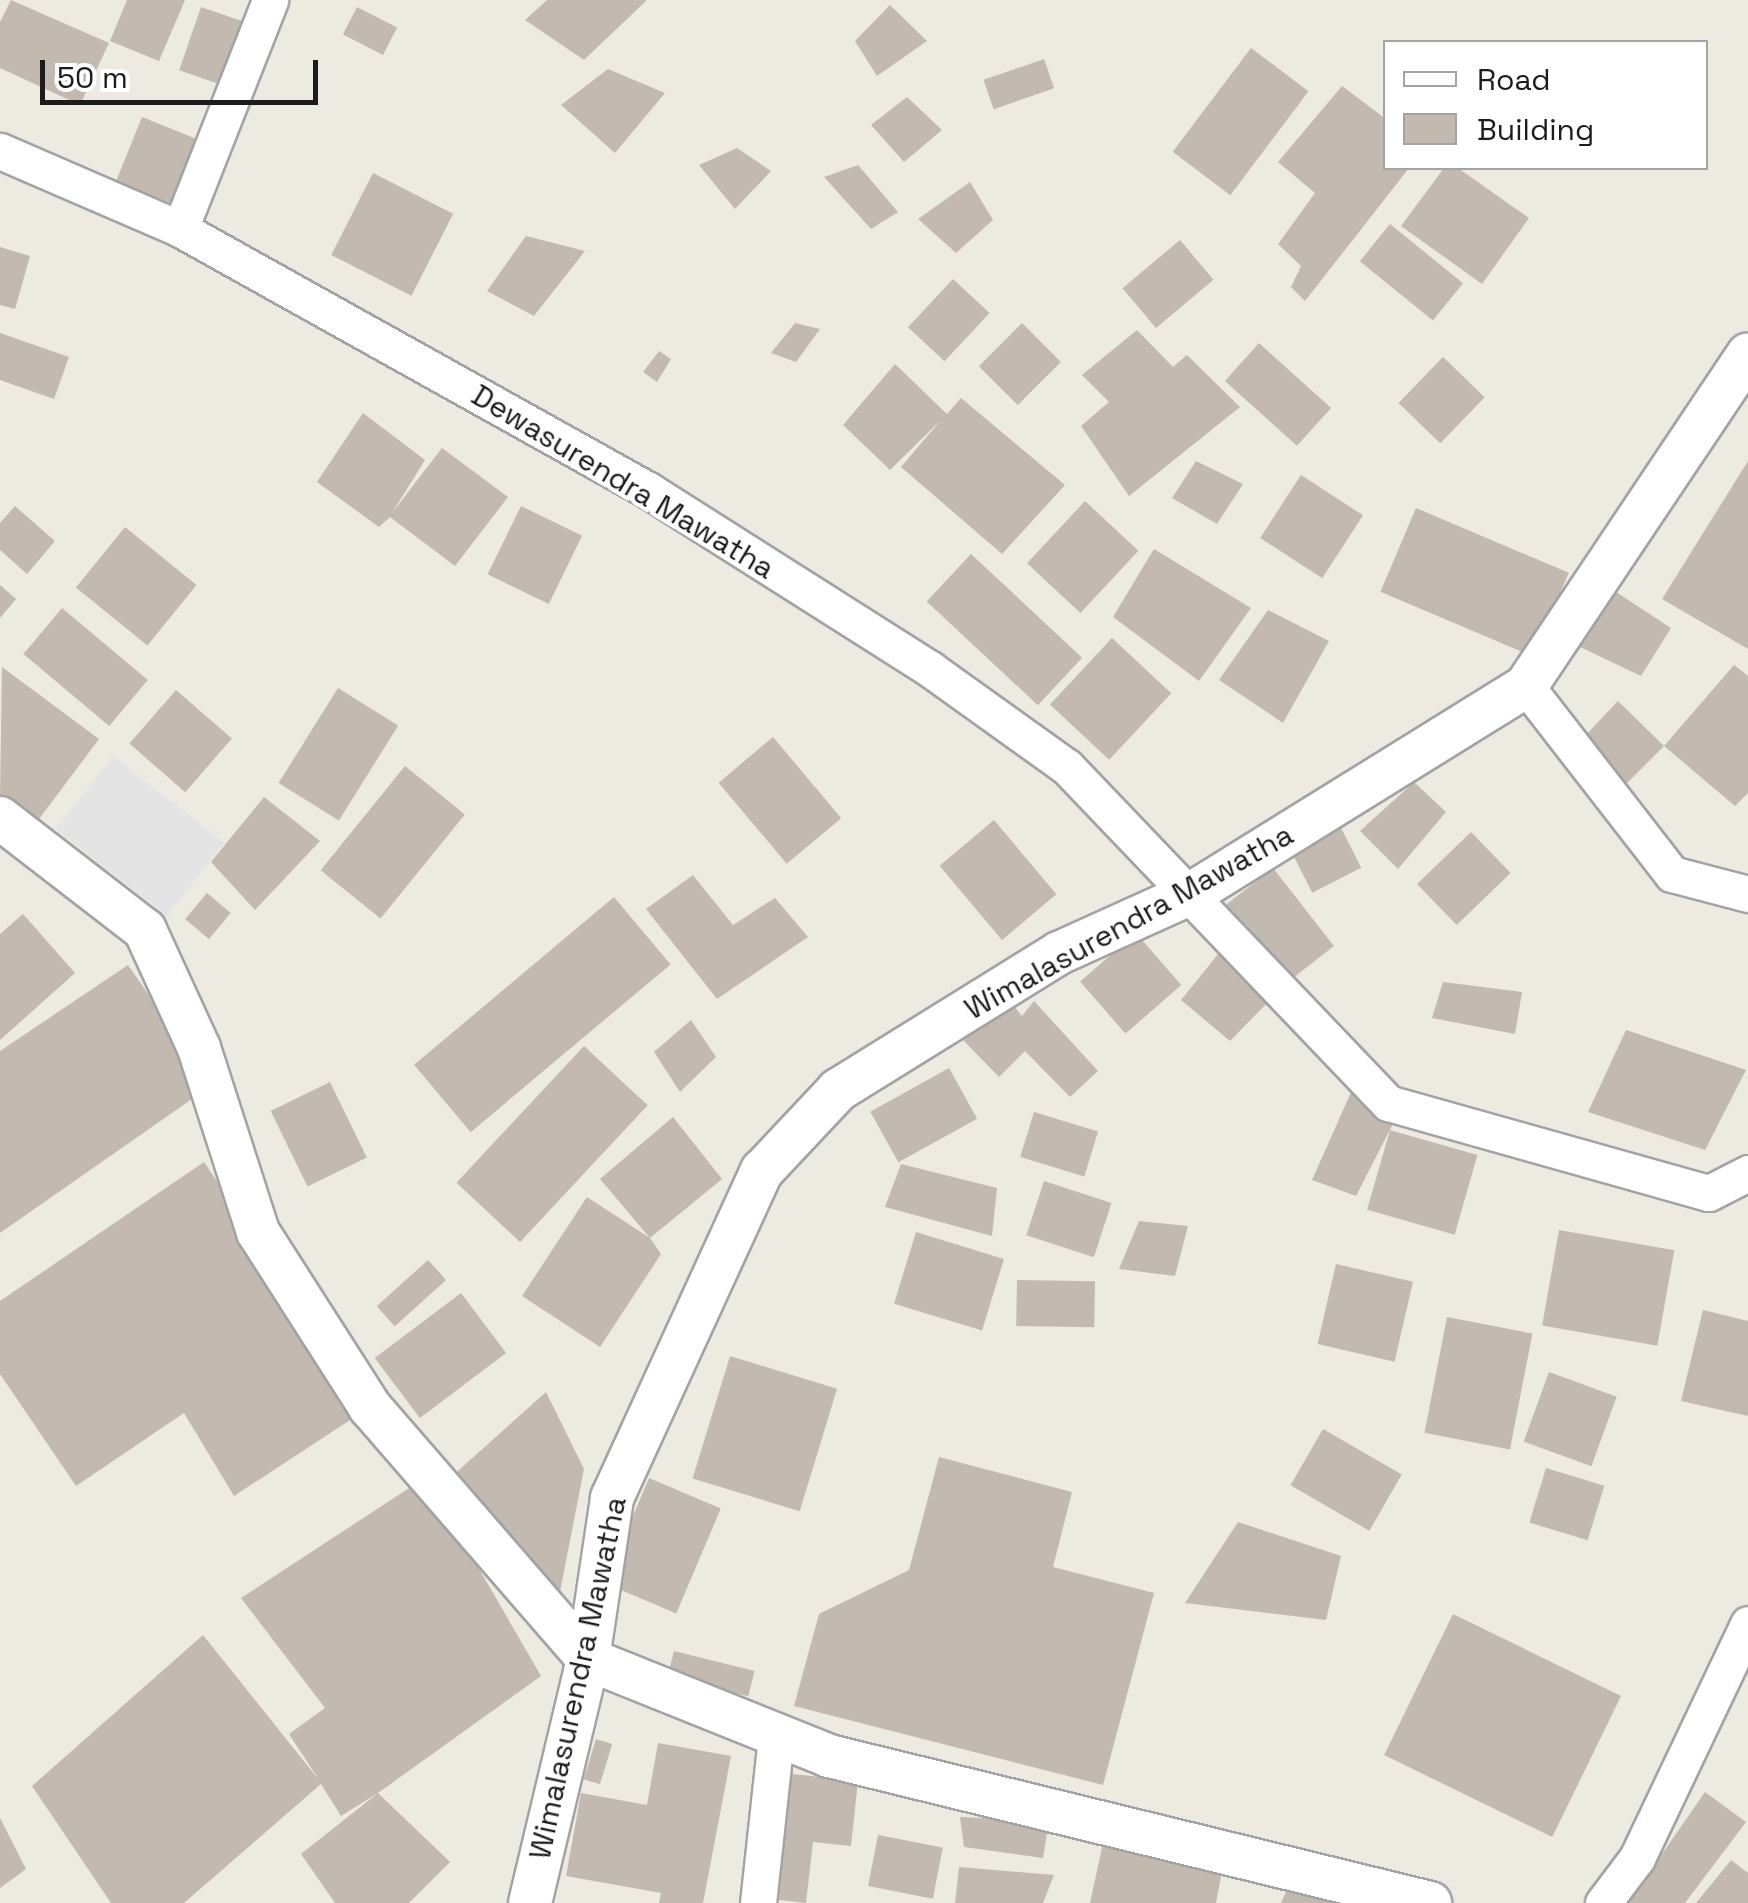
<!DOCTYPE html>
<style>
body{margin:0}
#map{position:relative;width:1748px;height:1903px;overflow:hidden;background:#edeae1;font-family:"Space Grotesk",sans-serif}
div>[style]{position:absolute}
.parking>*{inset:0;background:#e4e4e4;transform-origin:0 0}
.building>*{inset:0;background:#c2bab1;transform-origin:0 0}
.roads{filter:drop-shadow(2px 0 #a3a3a3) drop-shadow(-2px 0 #a3a3a3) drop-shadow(0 2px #a3a3a3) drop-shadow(0 -2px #a3a3a3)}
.minor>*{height:35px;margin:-17.5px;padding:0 17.5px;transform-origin:17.5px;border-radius:17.5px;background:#fff}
.tertiary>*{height:42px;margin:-21px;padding:0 21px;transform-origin:21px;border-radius:21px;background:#fff}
span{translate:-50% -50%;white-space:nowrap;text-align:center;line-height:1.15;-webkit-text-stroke:8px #fff;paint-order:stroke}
.street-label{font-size:30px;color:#1c1c1c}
.legend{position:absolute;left:1383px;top:40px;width:325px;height:130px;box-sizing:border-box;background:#fff;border:2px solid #a4a4a4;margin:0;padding:12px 18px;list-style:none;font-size:30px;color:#1c1c1c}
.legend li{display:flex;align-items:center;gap:20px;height:50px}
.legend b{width:50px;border:2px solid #a4a4a4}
.scale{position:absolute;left:40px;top:60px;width:278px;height:45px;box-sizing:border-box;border:5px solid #1c1c1c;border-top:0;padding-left:12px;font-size:30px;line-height:35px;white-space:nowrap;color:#1c1c1c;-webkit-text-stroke:8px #fff;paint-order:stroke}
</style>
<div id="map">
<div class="parking">
<div style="left:113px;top:756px;width:141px;height:93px;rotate:38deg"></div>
</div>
<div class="building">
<div style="clip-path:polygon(11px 0,109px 43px,80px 105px,0 68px,0 22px)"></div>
<div style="clip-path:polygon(127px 0,185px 0,159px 61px,110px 41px)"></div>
<div style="clip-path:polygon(547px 0,647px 0,584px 60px,525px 20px)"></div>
<div style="clip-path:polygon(890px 5px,927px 41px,877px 76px,855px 41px)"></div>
<div style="left:201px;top:7px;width:43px;height:67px;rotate:19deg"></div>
<div style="left:357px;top:7px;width:45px;height:31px;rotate:27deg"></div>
<div style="left:1251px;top:48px;width:72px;height:130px;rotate:37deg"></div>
<div style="left:1044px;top:59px;width:31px;height:64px;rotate:71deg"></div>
<div style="clip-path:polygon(608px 69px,665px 93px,615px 153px,561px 105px)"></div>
<div style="clip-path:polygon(1342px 86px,1386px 119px,1386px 168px,1409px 168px,1305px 301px,1291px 287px,1301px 266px,1278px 244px,1315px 193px,1278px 162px)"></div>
<div style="clip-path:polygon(907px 97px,942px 130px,904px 162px,871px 125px)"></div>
<div style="left:142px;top:117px;width:59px;height:69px;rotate:22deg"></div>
<div style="clip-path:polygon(737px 148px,771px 171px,735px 209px,699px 165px)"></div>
<div style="clip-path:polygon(858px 165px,898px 212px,871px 229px,824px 177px)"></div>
<div style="clip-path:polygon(1444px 168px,1458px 168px,1529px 218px,1482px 284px,1401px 226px)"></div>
<div style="left:373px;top:173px;width:90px;height:92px;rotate:27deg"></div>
<div style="clip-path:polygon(970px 182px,993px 220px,956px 253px,918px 219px)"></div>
<div style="left:1390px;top:224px;width:94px;height:48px;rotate:39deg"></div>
<div style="clip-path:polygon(526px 236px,585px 251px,534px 316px,487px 291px)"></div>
<div style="left:1180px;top:240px;width:52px;height:75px;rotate:50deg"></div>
<div style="clip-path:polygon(0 247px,30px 256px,15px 309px,0 305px)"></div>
<div style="left:953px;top:279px;width:50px;height:66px;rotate:43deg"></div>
<div style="clip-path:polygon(795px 323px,820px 329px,796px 362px,771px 353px)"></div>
<div style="left:1022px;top:323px;width:55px;height:61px;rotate:45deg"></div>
<div style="clip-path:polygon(1137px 330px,1173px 367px,1187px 355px,1240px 407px,1129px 496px,1081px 426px,1109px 402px,1082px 375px)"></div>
<div style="clip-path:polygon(0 333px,69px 357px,54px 399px,0 380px)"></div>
<div style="left:1259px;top:343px;width:97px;height:51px;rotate:42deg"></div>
<div style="clip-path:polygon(659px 351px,671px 359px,657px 382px,643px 372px)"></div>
<div style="left:1443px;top:357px;width:58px;height:64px;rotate:44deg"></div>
<div style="clip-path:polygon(895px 364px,947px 414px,961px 398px,1065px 485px,1002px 554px,901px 467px,941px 420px,890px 470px,843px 425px)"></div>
<div style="clip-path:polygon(363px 413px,425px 460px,392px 513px,442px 448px,508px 497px,455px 566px,390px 517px,379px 527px,317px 482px)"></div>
<div style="clip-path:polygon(1196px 461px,1243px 484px,1217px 524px,1172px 498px)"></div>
<div style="clip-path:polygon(1748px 461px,1748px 649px,1662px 599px)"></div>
<div style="left:1301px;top:475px;width:74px;height:75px;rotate:33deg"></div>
<div style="left:1085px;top:501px;width:73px;height:85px;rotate:43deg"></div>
<div style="clip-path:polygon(15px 506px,55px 541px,27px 574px,0 550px,0 523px)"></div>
<div style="left:521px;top:506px;width:68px;height:76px;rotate:26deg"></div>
<div style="left:1416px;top:508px;width:166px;height:91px;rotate:23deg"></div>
<div style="left:125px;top:527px;width:92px;height:78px;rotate:39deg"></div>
<div style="clip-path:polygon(1154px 549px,1251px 608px,1199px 681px,1113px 617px)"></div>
<div style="left:971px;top:554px;width:152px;height:65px;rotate:43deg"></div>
<div style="clip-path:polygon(0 585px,16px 599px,0 618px)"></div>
<div style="clip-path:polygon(1613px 590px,1671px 628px,1641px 676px,1576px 645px)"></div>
<div style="left:62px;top:608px;width:112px;height:60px;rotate:40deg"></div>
<div style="clip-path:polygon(1268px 610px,1329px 641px,1283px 723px,1219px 680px)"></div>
<div style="left:1112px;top:638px;width:81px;height:91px;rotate:43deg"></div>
<div style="clip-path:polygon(1734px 665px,1748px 676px,1748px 793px,1735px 806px,1664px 746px)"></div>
<div style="clip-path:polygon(2px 667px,99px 739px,36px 823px,0 796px)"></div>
<div style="left:338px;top:688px;width:71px;height:112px;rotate:32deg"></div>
<div style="left:176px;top:690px;width:74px;height:71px;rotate:41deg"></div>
<div style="clip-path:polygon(1618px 701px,1664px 746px,1623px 787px,1583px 738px)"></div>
<div style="left:773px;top:737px;width:106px;height:71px;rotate:50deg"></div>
<div style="left:405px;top:766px;width:77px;height:134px;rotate:39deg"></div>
<div style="clip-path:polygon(1414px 782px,1446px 812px,1398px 869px,1360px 831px)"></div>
<div style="clip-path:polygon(264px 797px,320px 841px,255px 910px,211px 862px)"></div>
<div style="left:994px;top:820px;width:97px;height:71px;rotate:50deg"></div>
<div style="left:1339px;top:824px;width:49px;height:55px;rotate:63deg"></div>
<div style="left:1471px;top:832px;width:57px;height:75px;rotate:46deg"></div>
<div style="left:1273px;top:868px;width:99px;height:59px;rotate:52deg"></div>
<div style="clip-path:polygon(693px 875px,733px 925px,775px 898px,808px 937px,717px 999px,646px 909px)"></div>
<div style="left:207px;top:893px;width:31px;height:34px;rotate:40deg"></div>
<div style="left:614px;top:897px;width:88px;height:261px;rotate:50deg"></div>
<div style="clip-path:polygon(23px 914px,75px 973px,0 1040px,0 934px)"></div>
<div style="left:1136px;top:933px;width:69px;height:74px;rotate:49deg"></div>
<div style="clip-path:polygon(1219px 953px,1268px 1002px,1230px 1041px,1181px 1000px)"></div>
<div style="clip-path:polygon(128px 965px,212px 1085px,0 1233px,0 1051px)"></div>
<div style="clip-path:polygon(1443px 982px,1522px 992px,1515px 1034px,1432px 1018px)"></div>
<div style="clip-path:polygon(1007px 997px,1022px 1016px,1034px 1001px,1098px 1071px,1070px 1097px,1025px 1051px,999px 1077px,961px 1038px)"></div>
<div style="clip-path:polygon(691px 1020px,716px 1057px,680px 1092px,654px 1052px)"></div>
<div style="clip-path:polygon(1626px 1030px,1746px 1070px,1705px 1150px,1588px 1112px)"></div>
<div style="left:584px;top:1046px;width:87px;height:187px;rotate:43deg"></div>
<div style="left:949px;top:1068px;width:58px;height:90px;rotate:61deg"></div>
<div style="left:330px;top:1082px;width:84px;height:66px;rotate:64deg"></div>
<div style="clip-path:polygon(1352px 1090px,1397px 1116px,1356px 1196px,1312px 1180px)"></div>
<div style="left:1034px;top:1112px;width:67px;height:47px;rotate:17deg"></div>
<div style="clip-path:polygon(673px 1117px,722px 1179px,650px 1238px,661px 1254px,600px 1347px,522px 1296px,587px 1197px,650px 1238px,600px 1179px)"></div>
<div style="left:1390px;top:1130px;width:91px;height:83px;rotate:16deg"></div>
<div style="clip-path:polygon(204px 1162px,370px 1407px,234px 1496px,184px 1413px,76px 1486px,0 1374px,0 1301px)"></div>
<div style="clip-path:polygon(901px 1164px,997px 1188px,992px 1236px,885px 1207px)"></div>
<div style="left:1044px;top:1181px;width:71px;height:57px;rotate:18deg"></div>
<div style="clip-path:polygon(1139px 1221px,1188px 1226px,1175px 1276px,1119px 1269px)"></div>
<div style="left:1559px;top:1230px;width:117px;height:97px;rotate:10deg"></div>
<div style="left:916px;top:1232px;width:92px;height:75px;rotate:17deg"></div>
<div style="left:428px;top:1260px;width:27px;height:69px;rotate:48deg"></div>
<div style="left:1336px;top:1264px;width:79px;height:82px;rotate:13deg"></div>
<div style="left:1017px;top:1280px;width:78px;height:46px;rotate:1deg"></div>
<div style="left:461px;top:1293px;width:75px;height:108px;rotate:53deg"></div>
<div style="clip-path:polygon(1703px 1310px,1748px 1321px,1748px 1416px,1681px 1401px)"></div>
<div style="left:1447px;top:1317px;width:87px;height:118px;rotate:11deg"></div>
<div style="left:730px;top:1356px;width:112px;height:128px;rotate:17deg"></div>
<div style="left:1549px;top:1372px;width:72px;height:74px;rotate:20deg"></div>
<div style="clip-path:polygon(546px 1392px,584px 1469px,558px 1602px,449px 1479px)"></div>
<div style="left:1323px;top:1429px;width:91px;height:65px;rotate:30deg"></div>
<div style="clip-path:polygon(939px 1457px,1072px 1492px,1053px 1567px,1154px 1593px,1103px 1785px,794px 1706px,819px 1614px,909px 1570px)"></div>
<div style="left:1546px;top:1468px;width:61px;height:57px;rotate:17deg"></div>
<div style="clip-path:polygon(426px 1477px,541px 1676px,378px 1793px,450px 1862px,409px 1903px,335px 1903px,301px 1854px,378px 1793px,341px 1816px,321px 1784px,184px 1903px,111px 1903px,32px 1786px,203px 1635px,319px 1780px,289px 1734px,325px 1708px,241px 1598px)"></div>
<div style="left:649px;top:1478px;width:78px;height:114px;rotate:23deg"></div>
<div style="clip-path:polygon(1238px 1522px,1341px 1556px,1326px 1620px,1185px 1603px)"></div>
<div style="left:1453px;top:1614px;width:187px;height:157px;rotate:26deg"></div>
<div style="left:674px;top:1651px;width:83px;height:26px;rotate:14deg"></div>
<div style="left:596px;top:1739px;width:17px;height:42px;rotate:17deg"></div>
<div style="clip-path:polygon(658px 1743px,731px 1756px,703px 1903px,659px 1903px,661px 1893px,566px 1876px,581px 1793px,647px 1805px)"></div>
<div style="clip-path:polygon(774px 1772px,858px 1781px,851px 1846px,813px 1842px,806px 1903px,761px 1898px)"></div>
<div style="clip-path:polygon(1705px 1792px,1746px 1822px,1685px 1903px,1628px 1903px)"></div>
<div style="clip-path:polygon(960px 1817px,1049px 1821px,1043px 1858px,964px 1847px)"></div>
<div style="clip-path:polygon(0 1818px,26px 1869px,0 1888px)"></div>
<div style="left:878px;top:1835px;width:66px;height:52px;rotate:11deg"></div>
<div style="clip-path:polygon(1103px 1843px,1223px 1866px,1216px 1903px,1090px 1903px)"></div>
<div style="clip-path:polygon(1731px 1860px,1748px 1873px,1748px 1903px,1696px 1903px)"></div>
<div style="clip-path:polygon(959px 1867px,1054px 1875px,1043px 1903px,955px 1903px)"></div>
<div style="clip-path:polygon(1290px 1883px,1331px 1900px,1330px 1903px,1281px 1903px)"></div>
</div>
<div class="roads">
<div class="minor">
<div style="left:0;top:151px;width:196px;rotate:23.4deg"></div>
<div style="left:180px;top:229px;width:536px;rotate:29.15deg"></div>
<div style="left:648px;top:490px;width:334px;rotate:32.4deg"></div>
<div style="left:930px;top:669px;width:168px;rotate:35.6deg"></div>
<div style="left:1067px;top:767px;width:465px;rotate:46.3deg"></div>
<div style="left:1388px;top:1103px;width:333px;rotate:15.7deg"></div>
<div style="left:1709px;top:1193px;width:44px;rotate:-27.1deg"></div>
<div style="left:180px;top:229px;width:246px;rotate:-68.5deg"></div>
<div style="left:1526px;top:686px;width:238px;rotate:52.2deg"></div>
<div style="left:1672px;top:874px;width:79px;rotate:14.7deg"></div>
<div style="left:758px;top:1903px;width:168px;rotate:-83.8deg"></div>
<div style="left:1603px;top:1903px;width:56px;rotate:-52.9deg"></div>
<div style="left:1637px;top:1858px;width:259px;rotate:-64.6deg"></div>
</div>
<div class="tertiary">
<div style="left:0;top:818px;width:183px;rotate:37.7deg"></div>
<div style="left:145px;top:930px;width:130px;rotate:65.4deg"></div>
<div style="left:199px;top:1048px;width:193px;rotate:72.2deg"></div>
<div style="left:258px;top:1232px;width:208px;rotate:57.4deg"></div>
<div style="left:370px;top:1407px;width:333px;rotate:49.1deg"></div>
<div style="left:588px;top:1659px;width:260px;rotate:21.9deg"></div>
<div style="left:829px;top:1756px;width:619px;rotate:13.74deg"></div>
<div style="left:530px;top:1903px;width:251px;rotate:-76.6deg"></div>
<div style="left:588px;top:1659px;width:163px;rotate:-81.5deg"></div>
<div style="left:612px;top:1498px;width:360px;rotate:-65.4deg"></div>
<div style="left:762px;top:1171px;width:111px;rotate:-46.8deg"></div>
<div style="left:838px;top:1090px;width:260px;rotate:-31.8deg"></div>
<div style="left:1059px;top:953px;width:148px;rotate:-24.3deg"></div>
<div style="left:1194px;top:892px;width:391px;rotate:-31.8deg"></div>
<div style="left:1526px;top:686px;width:399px;rotate:-56.2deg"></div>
</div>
</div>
<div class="street-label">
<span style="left:623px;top:482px;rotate:31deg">Dewasurendra Mawatha</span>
<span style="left:1129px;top:922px;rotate:-29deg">Wimalasurendra Mawatha</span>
<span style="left:578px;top:1678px;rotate:-78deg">Wimalasurendra Mawatha</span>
</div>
<ul class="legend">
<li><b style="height:12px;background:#fff"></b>Road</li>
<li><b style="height:28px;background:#c2bab1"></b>Building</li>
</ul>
<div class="scale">50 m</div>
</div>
